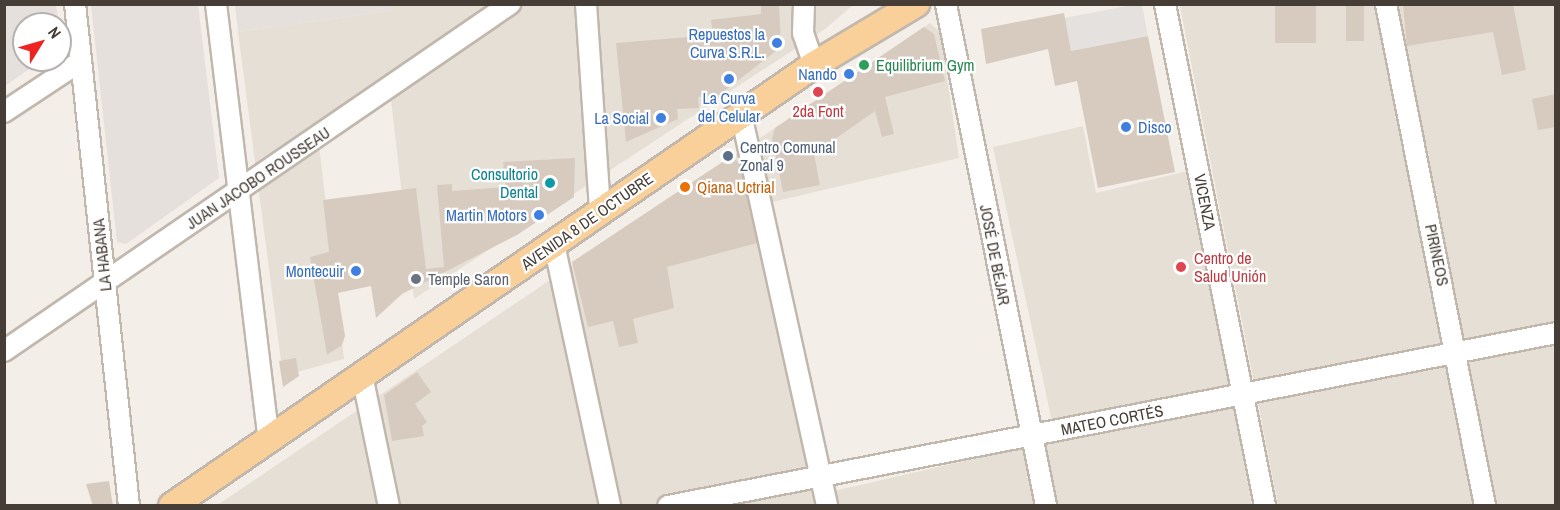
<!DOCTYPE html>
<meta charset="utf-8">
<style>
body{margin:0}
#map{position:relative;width:1560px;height:510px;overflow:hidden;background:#f3eee7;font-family:"Archivo Narrow",sans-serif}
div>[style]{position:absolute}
.residential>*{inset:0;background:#e6dfd6}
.industrial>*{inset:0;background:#e5e0dc}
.parking>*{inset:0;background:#e4e1df}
.building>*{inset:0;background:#d7cbc0;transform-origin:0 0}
.roads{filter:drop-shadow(2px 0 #c1b7ad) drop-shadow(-2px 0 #c1b7ad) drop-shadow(0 2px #c1b7ad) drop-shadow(0 -2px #c1b7ad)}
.minor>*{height:20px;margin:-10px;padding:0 10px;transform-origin:10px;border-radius:10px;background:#fff}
.major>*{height:26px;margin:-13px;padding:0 13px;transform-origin:13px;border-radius:13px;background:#f9d09a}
.dots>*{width:16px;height:16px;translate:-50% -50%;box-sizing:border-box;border:3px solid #fff;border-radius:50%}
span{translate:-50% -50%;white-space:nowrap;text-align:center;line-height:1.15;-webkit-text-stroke:4.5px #fff;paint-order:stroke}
.shop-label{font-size:16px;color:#366cbe}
.right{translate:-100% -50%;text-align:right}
.left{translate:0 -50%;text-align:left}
.leisure-label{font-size:16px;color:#27864d}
.health-label{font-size:16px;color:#be3a42}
.service-label{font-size:16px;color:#4e5e75}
.culture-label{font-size:16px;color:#0d838f}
.street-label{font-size:16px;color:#453d36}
.food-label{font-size:16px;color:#c56008}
.worship-label{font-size:16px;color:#5b616d}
.frame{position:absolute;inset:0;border:6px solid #453d36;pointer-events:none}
.north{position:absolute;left:12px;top:12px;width:60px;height:60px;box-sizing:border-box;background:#fff;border:2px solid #b5b1af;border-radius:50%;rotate:53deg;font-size:16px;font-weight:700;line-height:24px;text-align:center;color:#453d36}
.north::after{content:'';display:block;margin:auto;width:21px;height:27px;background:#ee2423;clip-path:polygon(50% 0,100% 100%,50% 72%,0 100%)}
</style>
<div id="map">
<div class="residential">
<div style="clip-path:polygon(391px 4px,853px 5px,825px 29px,414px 299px,388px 74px,317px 128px,344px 359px,283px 376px,238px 32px,391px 11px)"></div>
<div style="clip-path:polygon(1555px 5px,1555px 505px,1278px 505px,1180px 6px)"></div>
<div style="clip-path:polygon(930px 23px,940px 32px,959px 158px,756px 206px,812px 496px,1056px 440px,993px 147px,1083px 126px,1096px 193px,1188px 171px,1252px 505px,216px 506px)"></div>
</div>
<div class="industrial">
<div style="clip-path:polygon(5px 4px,56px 5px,59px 24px,24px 24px,24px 60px,42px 60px,5px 86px)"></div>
<div style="clip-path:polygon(391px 4px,392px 11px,238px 32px,235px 5px)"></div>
<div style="clip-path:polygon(91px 5px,198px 5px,219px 178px,126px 244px,117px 242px)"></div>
</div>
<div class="parking">
<div style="clip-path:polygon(1132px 5px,1142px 5px,1148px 36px,1071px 51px,1064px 18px)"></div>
</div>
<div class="building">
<div style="clip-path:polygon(761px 4px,779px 4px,781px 47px,719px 95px,698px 97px,699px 108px,677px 109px,678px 119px,626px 142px,616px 43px,713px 35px,711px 20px,761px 14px)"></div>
<div style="left:1275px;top:4px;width:41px;height:39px"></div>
<div style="left:1346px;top:4px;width:18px;height:37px"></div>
<div style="clip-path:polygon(1403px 4px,1513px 4px,1526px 70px,1502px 75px,1493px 32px,1407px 46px)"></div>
<div style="clip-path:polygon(1064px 13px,1071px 51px,1148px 36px,1175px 172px,1098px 188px,1077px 81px,1055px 86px,1048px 49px,986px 64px,981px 29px)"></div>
<div style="clip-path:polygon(924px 27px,934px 34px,945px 81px,885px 97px,894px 134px,882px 137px,875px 111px,814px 154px,820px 185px,783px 192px,772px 138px,775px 128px)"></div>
<div style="clip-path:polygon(1556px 94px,1556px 127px,1538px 130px,1532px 99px)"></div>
<div style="clip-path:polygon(730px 157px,739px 162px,757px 243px,667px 267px,674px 308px,633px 319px,638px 343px,619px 347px,613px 321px,588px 327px,572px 262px)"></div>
<div style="clip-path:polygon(575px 158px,574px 197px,517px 235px,402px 294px,376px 318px,371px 286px,338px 293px,345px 336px,342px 345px,327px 355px,310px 257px,329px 252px,323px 200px,416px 188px,426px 269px,444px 267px,437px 185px,452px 184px,452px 191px,506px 187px,503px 162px)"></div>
<div style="clip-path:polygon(296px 358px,299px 376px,283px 387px,279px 361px)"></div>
<div style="clip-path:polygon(417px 372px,431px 392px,415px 404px,427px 422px,422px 426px,424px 436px,392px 441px,384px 395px)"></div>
<div style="clip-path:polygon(109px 481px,113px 506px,93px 506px,86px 484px)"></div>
</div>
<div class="roads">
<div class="minor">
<div style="left:75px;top:4px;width:505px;rotate:83.86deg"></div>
<div style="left:216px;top:4px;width:438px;rotate:83.1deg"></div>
<div style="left:586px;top:4px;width:208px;rotate:86.1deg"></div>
<div style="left:804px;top:4px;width:29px;rotate:92deg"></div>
<div style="left:803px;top:33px;width:34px;rotate:71deg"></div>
<div style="left:946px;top:4px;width:512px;rotate:78.73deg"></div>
<div style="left:1165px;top:4px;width:512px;rotate:78.73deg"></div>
<div style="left:1386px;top:4px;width:512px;rotate:78.84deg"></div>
<div style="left:4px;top:112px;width:92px;rotate:-33.5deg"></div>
<div style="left:741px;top:114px;width:401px;rotate:77.6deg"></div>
<div style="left:554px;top:244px;width:268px;rotate:77.9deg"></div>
<div style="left:4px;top:351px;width:614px;rotate:-34.44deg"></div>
<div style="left:362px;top:375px;width:134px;rotate:78.4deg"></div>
<div style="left:668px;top:506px;width:905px;rotate:-11.02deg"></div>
</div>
<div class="major">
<div style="left:172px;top:506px;width:779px;rotate:-34.49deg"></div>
<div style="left:814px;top:65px;width:119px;rotate:-30.9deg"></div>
</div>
</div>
<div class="dots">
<div style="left:777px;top:43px;background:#3f7fe0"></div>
<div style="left:864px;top:65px;background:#2e9e5b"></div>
<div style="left:849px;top:74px;background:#3f7fe0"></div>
<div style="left:729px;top:79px;background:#3f7fe0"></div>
<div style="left:818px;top:92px;background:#e0444e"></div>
<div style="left:661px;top:118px;background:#3f7fe0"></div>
<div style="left:1126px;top:127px;background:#3f7fe0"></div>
<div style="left:728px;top:156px;background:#5c6f8a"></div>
<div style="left:550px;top:183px;background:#0f9aa8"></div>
<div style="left:685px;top:187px;background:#e8710a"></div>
<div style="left:539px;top:215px;background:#3f7fe0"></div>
<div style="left:1181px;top:267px;background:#e0444e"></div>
<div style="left:356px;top:271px;background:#3f7fe0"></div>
<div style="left:416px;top:279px;background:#6b7280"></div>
</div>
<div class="shop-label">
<span class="right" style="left:765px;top:43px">Repuestos la<br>Curva S.R.L.</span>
<span class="right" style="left:837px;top:74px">Nando</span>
<span style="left:729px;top:107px">La Curva<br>del Celular</span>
<span class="right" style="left:649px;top:118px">La Social</span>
<span class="left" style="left:1138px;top:127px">Disco</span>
<span class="right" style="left:527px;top:215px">Martin Motors</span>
<span class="right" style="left:344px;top:271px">Montecuir</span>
</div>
<div class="leisure-label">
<span class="left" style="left:876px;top:65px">Equilibrium Gym</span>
</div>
<div class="health-label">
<span style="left:818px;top:111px">2da Font</span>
<span class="left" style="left:1194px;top:267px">Centro de<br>Salud Unión</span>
</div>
<div class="service-label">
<span class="left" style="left:740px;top:156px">Centro Comunal<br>Zonal 9</span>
</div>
<div class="culture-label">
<span class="right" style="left:538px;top:183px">Consultorio<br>Dental</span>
</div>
<div class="street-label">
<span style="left:258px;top:178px;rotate:-34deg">JUAN JACOBO ROUSSEAU</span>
<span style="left:1205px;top:202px;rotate:79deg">VICENZA</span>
<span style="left:587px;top:221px;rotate:-35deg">AVENIDA 8 DE OCTUBRE</span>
<span style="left:102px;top:255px;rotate:-96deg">LA HABANA</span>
<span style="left:995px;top:255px;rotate:79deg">JOSÉ DE BÉJAR</span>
<span style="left:1437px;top:255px;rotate:78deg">PIRINEOS</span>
<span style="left:1112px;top:420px;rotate:-11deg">MATEO CORTÉS</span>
</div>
<div class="food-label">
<span class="left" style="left:697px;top:187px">Qiana Uctrial</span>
</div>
<div class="worship-label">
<span class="left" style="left:428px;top:279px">Temple Saron</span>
</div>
<div class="frame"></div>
<div class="north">N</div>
</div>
